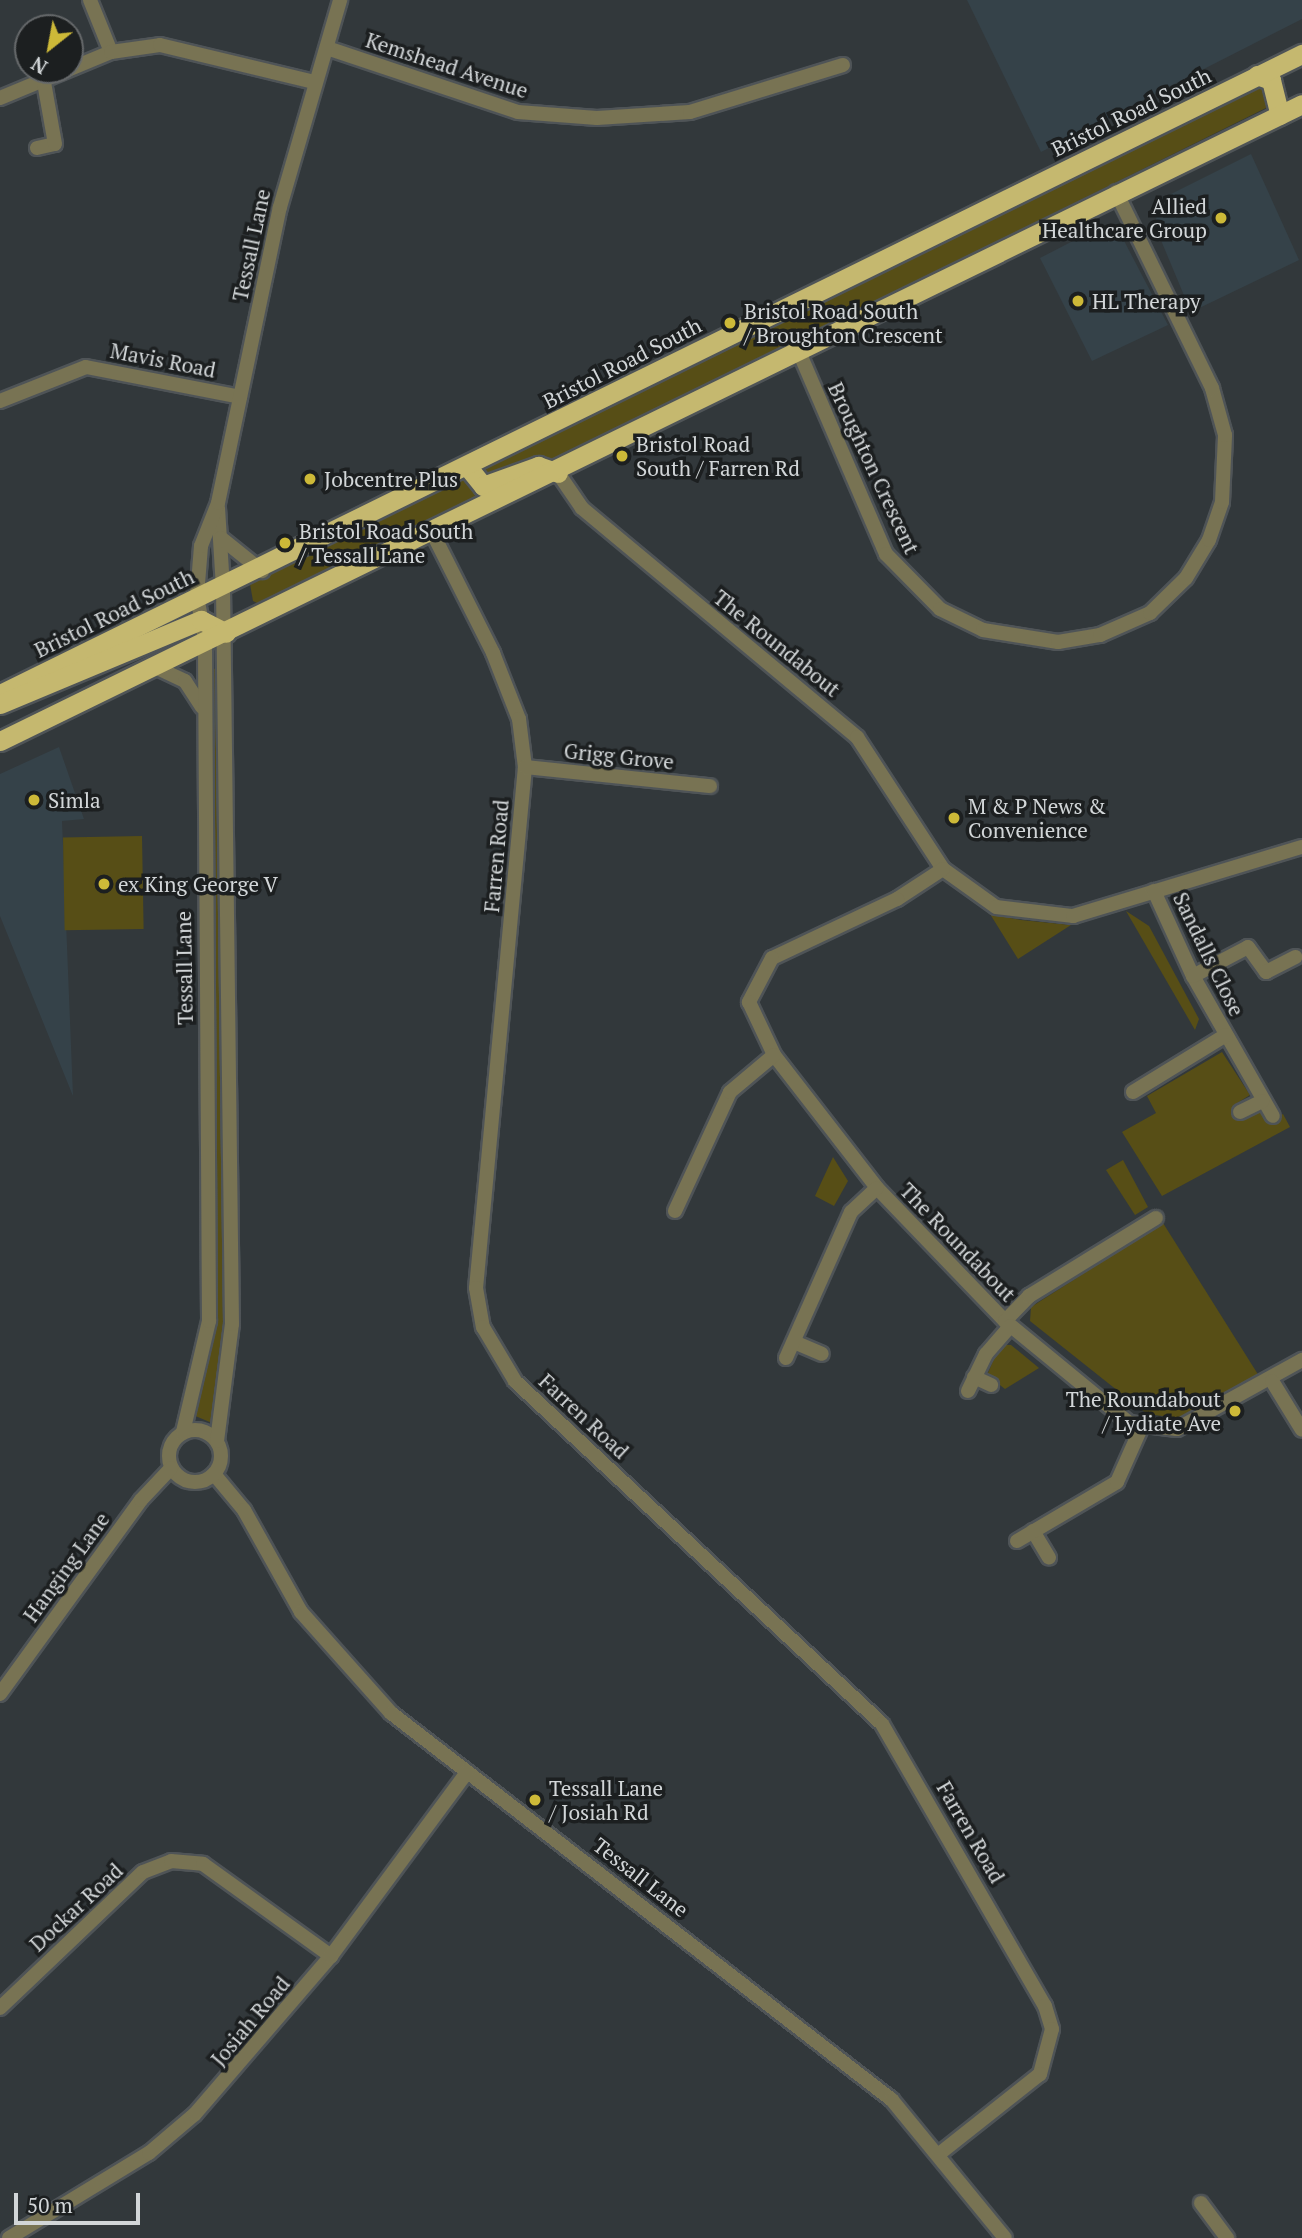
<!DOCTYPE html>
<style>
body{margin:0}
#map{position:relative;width:1302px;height:2238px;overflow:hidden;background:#32383b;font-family:"PT Serif",serif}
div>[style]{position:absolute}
.built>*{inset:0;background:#354249}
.green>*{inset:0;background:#574e16;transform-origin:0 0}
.roads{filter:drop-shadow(2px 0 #4f5457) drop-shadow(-2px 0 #4f5457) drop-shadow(0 2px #4f5457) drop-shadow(0 -2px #4f5457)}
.minor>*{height:14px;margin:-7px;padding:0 7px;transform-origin:7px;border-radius:7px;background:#787353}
.tertiary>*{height:14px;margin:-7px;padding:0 7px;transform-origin:7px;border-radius:7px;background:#787353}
.tertiary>.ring{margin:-7px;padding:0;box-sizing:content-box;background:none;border:14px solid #787353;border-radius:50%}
.trunk>*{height:19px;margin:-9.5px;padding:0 9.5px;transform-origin:9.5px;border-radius:9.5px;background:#c5b86f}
.dots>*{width:19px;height:19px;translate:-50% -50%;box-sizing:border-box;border:4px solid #1c1f20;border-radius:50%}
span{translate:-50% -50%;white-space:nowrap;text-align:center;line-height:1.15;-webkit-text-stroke:7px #1c1f20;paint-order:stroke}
.street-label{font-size:21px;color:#d2d6d8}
.poi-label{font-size:21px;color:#d2d6d8}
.right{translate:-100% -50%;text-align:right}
.left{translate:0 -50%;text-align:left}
.north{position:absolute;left:14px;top:14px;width:70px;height:70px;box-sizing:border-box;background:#1c1f20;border:2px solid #65686a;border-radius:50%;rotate:211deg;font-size:19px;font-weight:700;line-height:28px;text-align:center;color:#d2d6d8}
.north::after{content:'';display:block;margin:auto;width:24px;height:32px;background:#cdb938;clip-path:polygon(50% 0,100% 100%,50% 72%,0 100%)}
.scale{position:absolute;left:14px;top:2193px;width:126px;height:32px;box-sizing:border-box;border:4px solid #d2d6d8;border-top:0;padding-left:9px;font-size:21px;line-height:24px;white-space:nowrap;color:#d2d6d8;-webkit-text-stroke:5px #1c1f20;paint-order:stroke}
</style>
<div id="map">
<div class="built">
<div style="clip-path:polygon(967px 0,1302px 0,1302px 19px,1041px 152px)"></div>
<div style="clip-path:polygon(1251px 154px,1299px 260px,1191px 312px,1155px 226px,1159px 200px)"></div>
<div style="clip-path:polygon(1100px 227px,1121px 235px,1168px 325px,1092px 361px,1040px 258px)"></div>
<div style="clip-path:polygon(59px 747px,84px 819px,62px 821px,73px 1096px,0 916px,0 774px)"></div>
</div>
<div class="green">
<div style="clip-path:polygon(1258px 84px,1266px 89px,1270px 106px,263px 606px,253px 601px,250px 584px,314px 551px)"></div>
<div style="clip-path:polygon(218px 667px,226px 1323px,212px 1423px,193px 1415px,212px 1325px,212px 670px)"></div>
<div style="left:142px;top:836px;width:93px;height:79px;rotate:89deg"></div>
<div style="clip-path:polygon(1126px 911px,1149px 926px,1199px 1019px,1195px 1030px)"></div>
<div style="clip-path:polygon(990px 914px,1021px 920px,1071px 925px,1018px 959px)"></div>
<div style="clip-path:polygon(1222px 1052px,1250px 1095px,1234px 1105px,1241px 1118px,1259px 1110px,1267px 1122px,1283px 1114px,1290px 1127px,1162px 1196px,1122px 1132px,1156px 1113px,1147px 1096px)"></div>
<div style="clip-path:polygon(833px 1157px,848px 1181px,834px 1206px,815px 1196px)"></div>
<div style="clip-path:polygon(1123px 1160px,1148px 1207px,1135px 1215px,1106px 1170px)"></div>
<div style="clip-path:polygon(1163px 1223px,1259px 1376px,1185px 1419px,1147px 1414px,1030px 1321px,1031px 1307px)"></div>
<div style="clip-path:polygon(1000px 1345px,1011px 1345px,1039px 1368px,1005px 1389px,987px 1375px)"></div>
</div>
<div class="roads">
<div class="minor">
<div style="left:90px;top:0;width:56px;rotate:68deg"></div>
<div style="left:327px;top:48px;width:201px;rotate:18.5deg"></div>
<div style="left:518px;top:112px;width:79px;rotate:4.3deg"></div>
<div style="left:597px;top:118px;width:93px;rotate:-3.7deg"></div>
<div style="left:690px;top:112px;width:160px;rotate:-17.1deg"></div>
<div style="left:0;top:98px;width:120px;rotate:-22.5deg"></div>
<div style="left:111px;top:52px;width:49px;rotate:-8.1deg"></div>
<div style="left:160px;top:45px;width:158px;rotate:13.5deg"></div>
<div style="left:37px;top:148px;width:18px;rotate:-13deg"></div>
<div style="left:55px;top:144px;width:63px;rotate:-100.1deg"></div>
<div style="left:799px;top:352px;width:220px;rotate:66.7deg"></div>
<div style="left:886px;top:554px;width:77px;rotate:45.5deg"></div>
<div style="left:940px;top:609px;width:48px;rotate:26deg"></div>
<div style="left:983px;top:630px;width:76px;rotate:9.1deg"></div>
<div style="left:1058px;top:642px;width:43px;rotate:-9.5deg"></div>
<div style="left:1100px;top:635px;width:55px;rotate:-23.7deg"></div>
<div style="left:1150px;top:613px;width:50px;rotate:-44.2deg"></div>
<div style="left:1186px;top:578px;width:44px;rotate:-58.8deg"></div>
<div style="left:1209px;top:540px;width:40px;rotate:-71.1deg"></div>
<div style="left:1222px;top:502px;width:67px;rotate:-87.4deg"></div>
<div style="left:1225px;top:435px;width:49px;rotate:-105.5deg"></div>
<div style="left:1212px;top:388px;width:218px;rotate:-116.1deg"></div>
<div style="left:0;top:401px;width:92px;rotate:-21.6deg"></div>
<div style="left:86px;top:367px;width:157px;rotate:11deg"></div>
<div style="left:558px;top:473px;width:42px;rotate:55.6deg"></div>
<div style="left:582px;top:508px;width:358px;rotate:39.8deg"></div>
<div style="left:857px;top:737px;width:158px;rotate:56.9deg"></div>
<div style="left:943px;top:869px;width:65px;rotate:35.6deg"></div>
<div style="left:996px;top:907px;width:78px;rotate:6.7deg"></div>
<div style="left:1073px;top:916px;width:239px;rotate:-16.8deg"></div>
<div style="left:218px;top:508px;width:79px;rotate:86.4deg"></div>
<div style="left:432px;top:532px;width:136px;rotate:63.2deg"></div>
<div style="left:493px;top:653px;width:71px;rotate:68.5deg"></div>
<div style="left:519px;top:719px;width:48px;rotate:82.9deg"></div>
<div style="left:525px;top:767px;width:523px;rotate:95.37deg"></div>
<div style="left:476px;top:1288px;width:40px;rotate:80deg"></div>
<div style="left:483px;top:1327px;width:63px;rotate:59.3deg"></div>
<div style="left:515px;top:1381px;width:502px;rotate:43.06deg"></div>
<div style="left:882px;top:1724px;width:326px;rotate:60deg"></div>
<div style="left:1045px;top:2006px;width:24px;rotate:73deg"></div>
<div style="left:1052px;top:2029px;width:47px;rotate:104.9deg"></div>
<div style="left:1040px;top:2074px;width:129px;rotate:141.6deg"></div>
<div style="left:221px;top:538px;width:53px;rotate:38.8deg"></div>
<div style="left:197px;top:596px;width:50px;rotate:-85.4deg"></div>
<div style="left:201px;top:546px;width:46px;rotate:-68.4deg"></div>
<div style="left:218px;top:503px;width:302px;rotate:-78.2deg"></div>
<div style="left:280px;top:207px;width:216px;rotate:-73.8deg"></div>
<div style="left:525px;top:767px;width:186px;rotate:5.9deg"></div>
<div style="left:943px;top:869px;width:55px;rotate:146.9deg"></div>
<div style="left:897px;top:899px;width:138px;rotate:154.7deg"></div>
<div style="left:772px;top:958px;width:50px;rotate:117.6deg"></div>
<div style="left:749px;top:1002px;width:59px;rotate:64.7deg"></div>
<div style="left:774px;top:1055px;width:168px;rotate:52.2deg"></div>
<div style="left:877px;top:1188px;width:185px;rotate:46.1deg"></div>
<div style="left:1005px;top:1321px;width:161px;rotate:39.4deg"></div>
<div style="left:1129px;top:1423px;width:48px;rotate:7.1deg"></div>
<div style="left:1177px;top:1429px;width:143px;rotate:-28.9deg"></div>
<div style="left:1154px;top:891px;width:94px;rotate:65.4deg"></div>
<div style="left:1193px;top:976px;width:161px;rotate:60.3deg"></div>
<div style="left:1193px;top:976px;width:62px;rotate:-27.8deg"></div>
<div style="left:1248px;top:947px;width:31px;rotate:54deg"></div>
<div style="left:1266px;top:972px;width:33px;rotate:-27deg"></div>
<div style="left:1133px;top:1092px;width:109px;rotate:-31.5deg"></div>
<div style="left:1240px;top:1112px;width:25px;rotate:-26deg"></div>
<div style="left:675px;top:1211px;width:131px;rotate:-65.2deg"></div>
<div style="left:730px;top:1092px;width:57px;rotate:-40.1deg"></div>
<div style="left:1005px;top:1321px;width:35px;rotate:-46deg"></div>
<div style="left:1029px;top:1296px;width:149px;rotate:-31.6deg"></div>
<div style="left:794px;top:1342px;width:30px;rotate:23deg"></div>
<div style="left:786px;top:1358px;width:160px;rotate:-66deg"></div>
<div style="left:851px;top:1212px;width:35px;rotate:-43deg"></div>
<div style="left:974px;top:1377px;width:19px;rotate:25deg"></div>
<div style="left:1272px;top:1381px;width:57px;rotate:58.5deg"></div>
<div style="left:968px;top:1391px;width:41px;rotate:-64.1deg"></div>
<div style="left:986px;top:1354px;width:37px;rotate:-49deg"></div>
<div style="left:214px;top:1474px;width:47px;rotate:50.2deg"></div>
<div style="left:244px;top:1510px;width:117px;rotate:60.8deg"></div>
<div style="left:301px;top:1612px;width:135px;rotate:48.3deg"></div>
<div style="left:391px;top:1713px;width:633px;rotate:37.68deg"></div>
<div style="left:892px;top:2100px;width:178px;rotate:50.7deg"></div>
<div style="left:1033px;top:1531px;width:31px;rotate:59deg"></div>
<div style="left:1017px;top:1541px;width:116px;rotate:-30.5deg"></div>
<div style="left:1117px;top:1482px;width:59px;rotate:-66deg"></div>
<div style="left:0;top:2008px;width:197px;rotate:-43.6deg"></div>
<div style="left:143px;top:1872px;width:30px;rotate:-21deg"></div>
<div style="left:171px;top:1861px;width:32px;rotate:5deg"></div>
<div style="left:203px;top:1864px;width:158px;rotate:35.7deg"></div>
<div style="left:1201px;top:2203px;width:44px;rotate:53.4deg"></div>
<div style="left:9px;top:2238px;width:164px;rotate:-31.3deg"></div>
<div style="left:149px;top:2153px;width:60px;rotate:-40.3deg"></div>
<div style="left:195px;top:2114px;width:208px;rotate:-49.3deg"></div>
<div style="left:331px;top:1956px;width:229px;rotate:-53.5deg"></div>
</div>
<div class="tertiary">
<div style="left:153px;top:666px;width:35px;rotate:25deg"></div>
<div style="left:185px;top:681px;width:31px;rotate:57deg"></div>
<div class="ring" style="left:169px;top:1430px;width:38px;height:38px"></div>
<div style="left:183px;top:1432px;width:114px;rotate:-76.8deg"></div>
<div style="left:209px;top:1321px;width:681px;rotate:-90.34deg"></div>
<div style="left:205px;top:640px;width:45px;rotate:-100.3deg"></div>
<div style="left:217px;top:1441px;width:118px;rotate:-82.7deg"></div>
<div style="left:232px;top:1324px;width:737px;rotate:-90.7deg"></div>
<div style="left:0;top:1694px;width:240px;rotate:-54deg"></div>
<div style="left:141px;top:1500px;width:44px;rotate:-46.8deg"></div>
</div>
<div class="trunk">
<div style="left:1257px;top:75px;width:15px;rotate:20deg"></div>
<div style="left:1271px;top:80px;width:36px;rotate:76deg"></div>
<div style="left:467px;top:466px;width:26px;rotate:51deg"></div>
<div style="left:483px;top:486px;width:59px;rotate:-20deg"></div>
<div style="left:538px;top:466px;width:21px;rotate:19deg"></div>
<div style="left:0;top:694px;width:1451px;rotate:-26.18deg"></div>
<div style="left:0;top:704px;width:218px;rotate:-22.7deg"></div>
<div style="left:201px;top:620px;width:28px;rotate:27deg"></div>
<div style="left:0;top:741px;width:1449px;rotate:-26.07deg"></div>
</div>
</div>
<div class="dots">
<div style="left:1221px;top:218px;background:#cdb938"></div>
<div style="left:1078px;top:301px;background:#cdb938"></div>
<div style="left:730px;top:323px;background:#cdb938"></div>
<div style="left:622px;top:456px;background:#cdb938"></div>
<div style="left:310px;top:479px;background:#cdb938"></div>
<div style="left:285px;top:543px;background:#cdb938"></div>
<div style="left:34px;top:800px;background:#cdb938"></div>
<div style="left:954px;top:818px;background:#cdb938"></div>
<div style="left:104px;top:884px;background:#cdb938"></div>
<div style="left:1235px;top:1411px;background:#cdb938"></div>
<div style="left:535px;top:1800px;background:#cdb938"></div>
</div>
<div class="street-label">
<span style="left:447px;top:65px;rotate:18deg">Kemshead Avenue</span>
<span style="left:1131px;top:112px;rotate:-26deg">Bristol Road South</span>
<span style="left:251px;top:245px;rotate:-78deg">Tessall Lane</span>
<span style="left:163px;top:360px;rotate:11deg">Mavis Road</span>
<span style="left:622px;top:363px;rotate:-27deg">Bristol Road South</span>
<span style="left:874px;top:468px;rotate:65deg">Broughton Crescent</span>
<span style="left:114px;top:613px;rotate:-26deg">Bristol Road South</span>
<span style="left:777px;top:643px;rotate:39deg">The Roundabout</span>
<span style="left:619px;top:756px;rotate:6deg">Grigg Grove</span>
<span style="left:496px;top:856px;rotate:-85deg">Farren Road</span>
<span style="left:1209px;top:954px;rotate:64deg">Sandalls Close</span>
<span style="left:184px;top:968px;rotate:-91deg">Tessall Lane</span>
<span style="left:958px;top:1242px;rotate:46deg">The Roundabout</span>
<span style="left:584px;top:1416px;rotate:43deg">Farren Road</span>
<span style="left:66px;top:1567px;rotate:-54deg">Hanging Lane</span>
<span style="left:971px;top:1832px;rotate:60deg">Farren Road</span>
<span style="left:641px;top:1877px;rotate:38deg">Tessall Lane</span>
<span style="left:76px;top:1907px;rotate:-43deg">Dockar Road</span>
<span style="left:250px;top:2021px;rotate:-50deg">Josiah Road</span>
</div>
<div class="poi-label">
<span class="right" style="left:1207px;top:218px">Allied<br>Healthcare Group</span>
<span class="left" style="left:1092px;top:301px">HL Therapy</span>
<span class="left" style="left:744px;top:323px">Bristol Road South<br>/ Broughton Crescent</span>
<span class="left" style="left:636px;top:456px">Bristol Road<br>South / Farren Rd</span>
<span class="left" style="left:324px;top:479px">Jobcentre Plus</span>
<span class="left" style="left:299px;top:543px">Bristol Road South<br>/ Tessall Lane</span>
<span class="left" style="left:48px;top:800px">Simla</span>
<span class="left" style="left:968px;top:818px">M &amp; P News &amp;<br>Convenience</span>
<span class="left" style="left:118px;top:884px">ex King George V</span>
<span class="right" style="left:1221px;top:1411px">The Roundabout<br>/ Lydiate Ave</span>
<span class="left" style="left:549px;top:1800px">Tessall Lane<br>/ Josiah Rd</span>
</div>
<div class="north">N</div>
<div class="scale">50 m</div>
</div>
